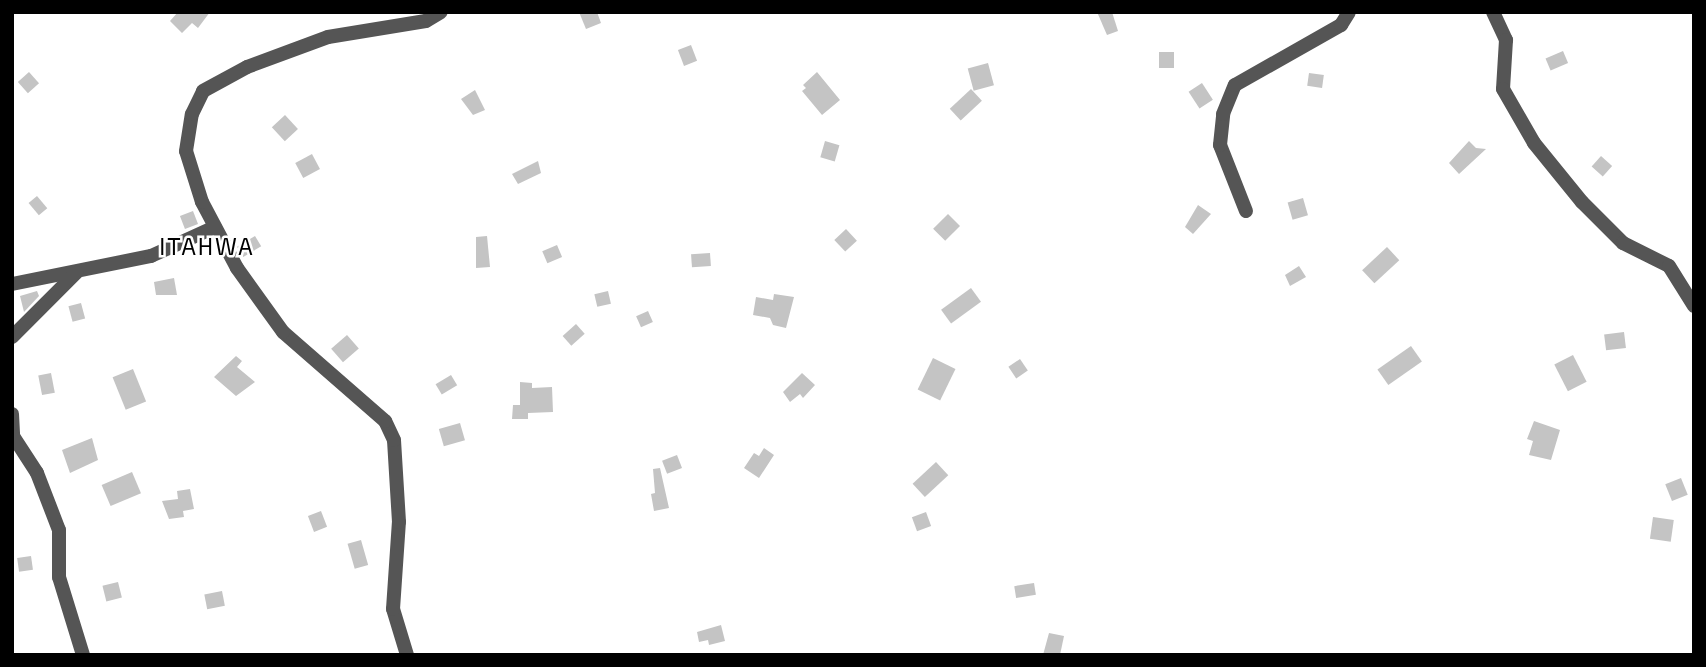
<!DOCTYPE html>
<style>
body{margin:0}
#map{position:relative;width:1706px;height:667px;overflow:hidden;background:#fff;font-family:"Exo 2",sans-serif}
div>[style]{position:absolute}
.building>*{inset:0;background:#c4c4c4;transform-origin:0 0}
.minor>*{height:14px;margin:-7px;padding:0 7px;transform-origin:7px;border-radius:7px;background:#555}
span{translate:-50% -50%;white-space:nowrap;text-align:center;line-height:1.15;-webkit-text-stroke:5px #fff;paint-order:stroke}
.quarter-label{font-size:23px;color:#000;letter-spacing:2px}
.frame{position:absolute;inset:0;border:14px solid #000;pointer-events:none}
</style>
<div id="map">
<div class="building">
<div style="clip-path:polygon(178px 12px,210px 12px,198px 28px,192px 23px,182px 33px,170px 21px)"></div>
<div style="clip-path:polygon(579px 12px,597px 12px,601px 23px,586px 29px)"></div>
<div style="clip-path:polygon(1097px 12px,1112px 12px,1118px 31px,1107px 35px)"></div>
<div style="left:691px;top:45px;width:17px;height:14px;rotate:69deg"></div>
<div style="left:1563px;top:51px;width:13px;height:19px;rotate:67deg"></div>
<div style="left:1159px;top:52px;width:15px;height:16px"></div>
<div style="left:988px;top:63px;width:23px;height:21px;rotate:75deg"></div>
<div style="left:29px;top:72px;width:15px;height:15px;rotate:48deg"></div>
<div style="clip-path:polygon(817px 72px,840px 100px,822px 115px,802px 91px,806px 88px,803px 85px)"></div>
<div style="left:1309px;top:73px;width:15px;height:13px;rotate:8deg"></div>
<div style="left:1202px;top:83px;width:20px;height:16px;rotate:57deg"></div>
<div style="left:971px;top:89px;width:16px;height:29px;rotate:47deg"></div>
<div style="clip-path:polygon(475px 90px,485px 110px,473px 115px,461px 99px)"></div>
<div style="left:285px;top:115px;width:19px;height:18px;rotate:47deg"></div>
<div style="left:825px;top:141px;width:15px;height:17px;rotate:16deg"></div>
<div style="clip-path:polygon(1469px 141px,1476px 148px,1486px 149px,1459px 174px,1449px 163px)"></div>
<div style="left:312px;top:154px;width:17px;height:19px;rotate:62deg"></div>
<div style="left:1601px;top:156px;width:15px;height:14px;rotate:42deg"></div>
<div style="clip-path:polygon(538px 161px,541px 173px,518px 184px,512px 174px)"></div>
<div style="left:37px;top:196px;width:16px;height:11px;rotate:50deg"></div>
<div style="left:1303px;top:198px;width:18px;height:16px;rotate:74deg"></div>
<div style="clip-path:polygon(1198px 205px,1211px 214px,1193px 234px,1185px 227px)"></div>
<div style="left:193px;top:211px;width:14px;height:14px;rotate:69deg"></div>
<div style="left:948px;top:214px;width:17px;height:21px;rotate:45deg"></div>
<div style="left:846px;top:229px;width:16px;height:16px;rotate:47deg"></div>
<div style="left:255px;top:236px;width:12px;height:21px;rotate:59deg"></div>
<div style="clip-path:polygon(487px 236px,490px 267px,476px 268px,476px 237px)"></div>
<div style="left:557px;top:245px;width:13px;height:16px;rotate:67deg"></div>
<div style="left:1387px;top:247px;width:18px;height:34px;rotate:47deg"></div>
<div style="left:710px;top:253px;width:13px;height:19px;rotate:86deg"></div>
<div style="clip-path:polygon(1299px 266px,1306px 277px,1290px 286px,1285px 275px)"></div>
<div style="clip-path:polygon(174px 278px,177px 295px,156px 295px,154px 282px)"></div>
<div style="left:971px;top:288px;width:17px;height:37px;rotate:54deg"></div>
<div style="clip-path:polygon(37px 291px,39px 296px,24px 312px,20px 296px)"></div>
<div style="left:608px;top:291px;width:13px;height:14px;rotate:77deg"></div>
<div style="clip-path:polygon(774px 294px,794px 297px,786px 328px,773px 325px,770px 318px,753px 315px,756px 297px,773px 300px)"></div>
<div style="left:81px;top:303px;width:16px;height:13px;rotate:75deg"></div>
<div style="left:648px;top:311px;width:12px;height:13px;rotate:66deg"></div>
<div style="left:576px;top:324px;width:13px;height:18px;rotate:48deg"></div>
<div style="left:1624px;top:332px;width:16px;height:20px;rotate:83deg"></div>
<div style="left:347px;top:335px;width:18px;height:21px;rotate:49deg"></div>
<div style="left:1411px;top:346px;width:19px;height:41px;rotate:55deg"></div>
<div style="left:1573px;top:355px;width:30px;height:21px;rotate:63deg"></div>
<div style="clip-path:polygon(236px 356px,242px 361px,237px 367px,255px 382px,236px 396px,214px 377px)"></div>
<div style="left:933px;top:358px;width:25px;height:35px;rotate:26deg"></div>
<div style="left:1020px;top:359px;width:14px;height:14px;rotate:56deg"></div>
<div style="left:133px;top:369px;width:35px;height:22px;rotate:68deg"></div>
<div style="left:51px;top:373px;width:20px;height:13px;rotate:79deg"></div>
<div style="clip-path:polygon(802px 373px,815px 385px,803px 398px,800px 394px,790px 402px,783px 392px)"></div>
<div style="left:451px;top:375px;width:12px;height:18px;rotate:59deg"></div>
<div style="clip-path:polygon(520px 382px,532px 383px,532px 388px,552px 387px,553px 412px,528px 413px,528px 419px,512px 419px,513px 405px,520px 405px)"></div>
<div style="clip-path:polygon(1534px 421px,1560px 430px,1551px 460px,1529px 455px,1533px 441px,1527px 439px)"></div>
<div style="left:460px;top:423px;width:18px;height:22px;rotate:74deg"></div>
<div style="clip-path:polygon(92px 438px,98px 460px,70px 473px,62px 450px)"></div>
<div style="clip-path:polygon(764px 448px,774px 455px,759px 478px,744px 468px,754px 453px,759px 456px)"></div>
<div style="left:677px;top:455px;width:14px;height:16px;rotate:69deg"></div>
<div style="left:936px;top:462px;width:18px;height:32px;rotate:47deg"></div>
<div style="clip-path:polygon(660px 468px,669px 508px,654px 511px,651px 494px,655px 493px,653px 469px)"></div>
<div style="left:132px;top:472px;width:23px;height:33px;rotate:67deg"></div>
<div style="left:1681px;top:478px;width:18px;height:17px;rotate:68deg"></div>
<div style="clip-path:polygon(190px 489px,194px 509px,183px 511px,184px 517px,169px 519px,162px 501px,178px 499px,177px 491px)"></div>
<div style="left:321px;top:511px;width:17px;height:14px;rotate:69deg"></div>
<div style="left:926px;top:512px;width:15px;height:15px;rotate:70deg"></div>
<div style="left:1653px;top:517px;width:21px;height:22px;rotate:8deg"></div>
<div style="left:361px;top:540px;width:26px;height:14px;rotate:74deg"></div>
<div style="left:31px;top:556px;width:14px;height:14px;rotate:82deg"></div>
<div style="left:118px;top:582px;width:16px;height:16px;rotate:76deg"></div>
<div style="left:1034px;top:583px;width:12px;height:20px;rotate:81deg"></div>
<div style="left:222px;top:591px;width:15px;height:18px;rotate:79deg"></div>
<div style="clip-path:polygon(721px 625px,725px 641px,709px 645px,708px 640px,699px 642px,697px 632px)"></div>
<div style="clip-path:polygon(1049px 633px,1064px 636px,1060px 655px,1043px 655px)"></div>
</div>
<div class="minor">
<div style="left:1493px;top:12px;width:31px;rotate:65deg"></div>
<div style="left:1506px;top:40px;width:49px;rotate:93.5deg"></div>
<div style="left:1503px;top:89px;width:62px;rotate:60.1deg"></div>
<div style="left:1534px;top:143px;width:76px;rotate:50.9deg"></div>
<div style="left:1582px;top:202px;width:58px;rotate:45deg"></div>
<div style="left:1623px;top:243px;width:51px;rotate:26.6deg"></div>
<div style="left:1669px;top:266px;width:47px;rotate:58deg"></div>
<div style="left:1246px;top:211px;width:71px;rotate:-111.5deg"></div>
<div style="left:1220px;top:145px;width:31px;rotate:-84deg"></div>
<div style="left:1223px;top:114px;width:31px;rotate:-68deg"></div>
<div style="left:1235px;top:85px;width:122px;rotate:-29.5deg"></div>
<div style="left:1341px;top:25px;width:15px;rotate:-58deg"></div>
<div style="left:12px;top:284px;width:142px;rotate:-11.4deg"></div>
<div style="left:151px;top:256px;width:70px;rotate:-24.4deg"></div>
<div style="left:12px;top:337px;width:91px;rotate:-45deg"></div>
<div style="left:12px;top:414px;width:22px;rotate:87deg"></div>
<div style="left:13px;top:436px;width:44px;rotate:57deg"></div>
<div style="left:37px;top:473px;width:61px;rotate:68.9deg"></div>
<div style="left:59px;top:530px;width:47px;rotate:90deg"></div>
<div style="left:59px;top:577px;width:82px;rotate:72.9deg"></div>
<div style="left:407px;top:655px;width:48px;rotate:-106.9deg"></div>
<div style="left:393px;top:609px;width:87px;rotate:-86.1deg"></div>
<div style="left:399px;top:522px;width:82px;rotate:-93.5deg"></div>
<div style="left:394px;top:440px;width:21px;rotate:-115deg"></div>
<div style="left:385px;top:421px;width:135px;rotate:-138.9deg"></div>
<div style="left:283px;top:332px;width:79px;rotate:-125.7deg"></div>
<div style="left:237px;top:268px;width:75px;rotate:-117.9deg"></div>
<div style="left:202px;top:202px;width:53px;rotate:-107.4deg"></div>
<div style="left:186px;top:151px;width:37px;rotate:-81deg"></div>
<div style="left:192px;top:114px;width:25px;rotate:-64deg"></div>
<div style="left:203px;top:91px;width:50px;rotate:-28.6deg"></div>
<div style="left:247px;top:67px;width:86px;rotate:-20.3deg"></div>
<div style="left:328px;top:37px;width:99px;rotate:-9.3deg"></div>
<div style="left:426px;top:21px;width:17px;rotate:-31deg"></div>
</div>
<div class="quarter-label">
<span style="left:207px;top:246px">ITAHWA</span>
</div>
<div class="frame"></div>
</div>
